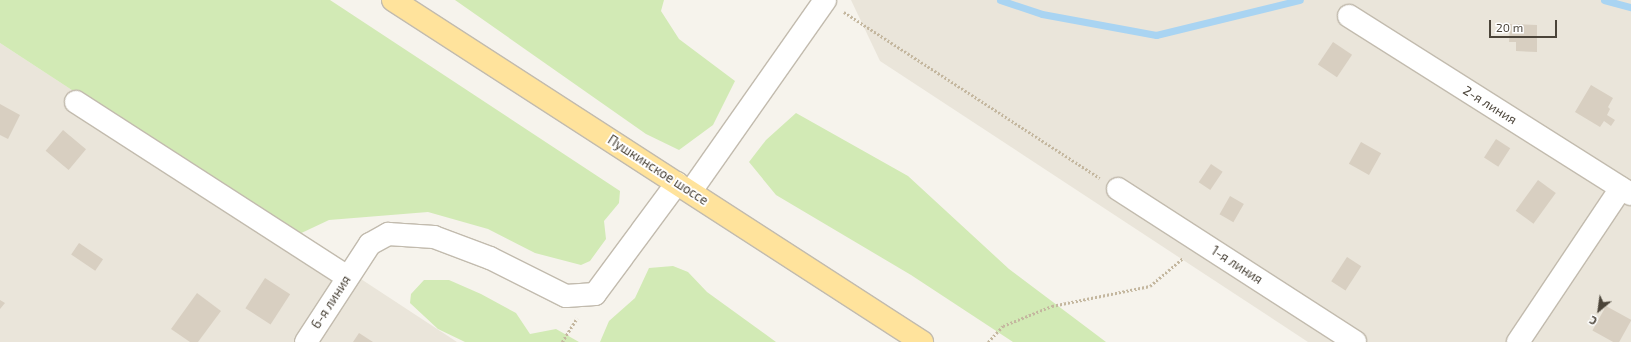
<!DOCTYPE html>
<meta charset="utf-8">
<style>
body{margin:0}
#map{position:relative;width:1631px;height:342px;overflow:hidden;background:#f6f3ec;font-family:"Exo 2",sans-serif}
div>[style]{position:absolute}
.residential>*{inset:0;background:#eae5da}
.green>*{inset:0;background:#d2eab5}
.stream>*{height:7px;margin:-3.5px;padding:0 3.5px;transform-origin:3.5px;border-radius:3.5px;background:#a9d4f2}
.building>*{inset:0;background:#d8cfc1;transform-origin:0 0}
.path>*{height:2.5px;margin-top:-1.25px;transform-origin:0;background:repeating-linear-gradient(90deg,#c4b79f 0 2px,transparent 0 4px)}
.roads{filter:drop-shadow(1px 0 #c2bbae) drop-shadow(-1px 0 #c2bbae) drop-shadow(0 1px #c2bbae) drop-shadow(0 -1px #c2bbae)}
.minor>*{height:22px;margin:-11px;padding:0 11px;transform-origin:11px;border-radius:11px;background:#fff}
.major>*{height:22px;margin:-11px;padding:0 11px;transform-origin:11px;border-radius:11px;background:#ffe39c}
span{translate:-50% -50%;white-space:nowrap;text-align:center;line-height:1.15;-webkit-text-stroke:4px #fff;paint-order:stroke}
.street-label{font-size:13px;color:#4b4439}
.north{position:absolute;left:1579px;top:290px;width:40px;height:40px;-webkit-text-stroke:3px #fff;paint-order:stroke;rotate:209deg;font-size:11px;font-weight:700;line-height:16px;text-align:center;color:#4b4439}
.north::after{content:'';display:block;margin:auto;width:14px;height:18px;background:#4b4439;clip-path:polygon(50% 0,100% 100%,50% 72%,0 100%)}
.scale{position:absolute;left:1489px;top:20px;width:68px;height:18px;box-sizing:border-box;border:2px solid #4b4439;border-top:0;padding-left:5px;font-size:12px;line-height:14px;white-space:nowrap;color:#4b4439;-webkit-text-stroke:3px #fff;paint-order:stroke}
</style>
<div id="map">
<div class="residential">
<div style="clip-path:polygon(851px 0,1631px 0,1631px 342px,1308px 342px,880px 61px)"></div>
<div style="clip-path:polygon(0 43px,248px 205px,457px 342px,0 342px)"></div>
</div>
<div class="green">
<div style="clip-path:polygon(0 0,330px 0,620px 191px,619px 203px,604px 221px,606px 239px,590px 261px,581px 265px,535px 253px,488px 229px,428px 212px,329px 220px,295px 236px,0 43px)"></div>
<div style="clip-path:polygon(455px 0,664px 0,661px 11px,679px 39px,735px 81px,713px 125px,679px 150px,646px 134px)"></div>
<div style="clip-path:polygon(796px 113px,908px 176px,1009px 269px,1106px 342px,1013px 342px,911px 275px,776px 195px,749px 162px,766px 140px)"></div>
<div style="clip-path:polygon(673px 266px,688px 272px,707px 292px,776px 342px,600px 342px,609px 321px,635px 298px,649px 268px)"></div>
<div style="clip-path:polygon(424px 280px,449px 280px,481px 294px,516px 313px,530px 334px,556px 329px,579px 342px,465px 342px,438px 329px,410px 303px,411px 294px)"></div>
</div>
<div class="stream">
<div style="left:1000px;top:0;width:44px;rotate:18.4deg"></div>
<div style="left:1042px;top:14px;width:116px;rotate:10.4deg"></div>
<div style="left:1156px;top:35px;width:148px;rotate:-13.7deg"></div>
<div style="left:1604px;top:0;width:28px;rotate:15deg"></div>
</div>
<div class="building">
<div style="clip-path:polygon(1510px 24px,1537px 25px,1537px 52px,1516px 51px,1516px 42px,1509px 42px)"></div>
<div style="left:1333px;top:42px;width:23px;height:27px;rotate:34deg"></div>
<div style="clip-path:polygon(1591px 85px,1613px 98px,1608px 107px,1610px 109px,1607px 115px,1615px 120px,1611px 126px,1604px 121px,1600px 127px,1575px 112px)"></div>
<div style="clip-path:polygon(0 104px,20px 115px,8px 139px,0 135px)"></div>
<div style="left:63px;top:130px;width:30px;height:27px;rotate:40deg"></div>
<div style="left:1496px;top:139px;width:17px;height:22px;rotate:33deg"></div>
<div style="left:1361px;top:142px;width:23px;height:25px;rotate:29deg"></div>
<div style="left:1211px;top:164px;width:14px;height:22px;rotate:34deg"></div>
<div style="left:1538px;top:180px;width:22px;height:38px;rotate:36deg"></div>
<div style="left:1230px;top:196px;width:16px;height:21px;rotate:30deg"></div>
<div style="left:79px;top:243px;width:29px;height:14px;rotate:34deg"></div>
<div style="left:1347px;top:257px;width:17px;height:29px;rotate:33deg"></div>
<div style="left:265px;top:278px;width:30px;height:36px;rotate:33deg"></div>
<div style="clip-path:polygon(197px 293px,221px 311px,198px 342px,190px 342px,171px 329px)"></div>
<div style="clip-path:polygon(0 300px,5px 303px,0 309px)"></div>
<div style="left:1606px;top:306px;width:29px;height:28px;rotate:29deg"></div>
<div style="clip-path:polygon(359px 333px,373px 342px,353px 342px)"></div>
</div>
<div class="path">
<div style="left:844px;top:12px;width:305px;rotate:33deg"></div>
<div style="left:562px;top:342px;width:28px;rotate:-58deg"></div>
<div style="left:988px;top:342px;width:22px;rotate:-47deg"></div>
<div style="left:1003px;top:326px;width:53px;rotate:-22.2deg"></div>
<div style="left:1052px;top:306px;width:100px;rotate:-11.5deg"></div>
<div style="left:1150px;top:286px;width:43px;rotate:-40.3deg"></div>
</div>
<div class="roads">
<div class="minor">
<div style="left:1349px;top:16px;width:333px;rotate:32.3deg"></div>
<div style="left:76px;top:102px;width:323px;rotate:32.8deg"></div>
<div style="left:1118px;top:189px;width:282px;rotate:32.8deg"></div>
<div style="left:691px;top:191px;width:233px;rotate:-54.9deg"></div>
<div style="left:306px;top:342px;width:117px;rotate:-56.9deg"></div>
<div style="left:370px;top:244px;width:21px;rotate:-29deg"></div>
<div style="left:388px;top:234px;width:46px;rotate:3.7deg"></div>
<div style="left:434px;top:237px;width:60px;rotate:20.6deg"></div>
<div style="left:490px;top:258px;width:85px;rotate:26.6deg"></div>
<div style="left:566px;top:296px;width:29px;rotate:-4deg"></div>
<div style="left:595px;top:294px;width:138px;rotate:-53.5deg"></div>
<div style="left:1518px;top:342px;width:185px;rotate:-56.2deg"></div>
</div>
<div class="major">
<div style="left:393px;top:0;width:630px;rotate:32.88deg"></div>
</div>
</div>
<div class="street-label">
<span style="left:1490px;top:105px;rotate:32deg">2-я линия</span>
<span style="left:658px;top:170px;rotate:33deg">Пушкинское шоссе</span>
<span style="left:1237px;top:265px;rotate:33deg">1-я линия</span>
<span style="left:331px;top:302px;rotate:-57deg">6-я линия</span>
</div>
<div class="north">С</div>
<div class="scale">20 m</div>
</div>
